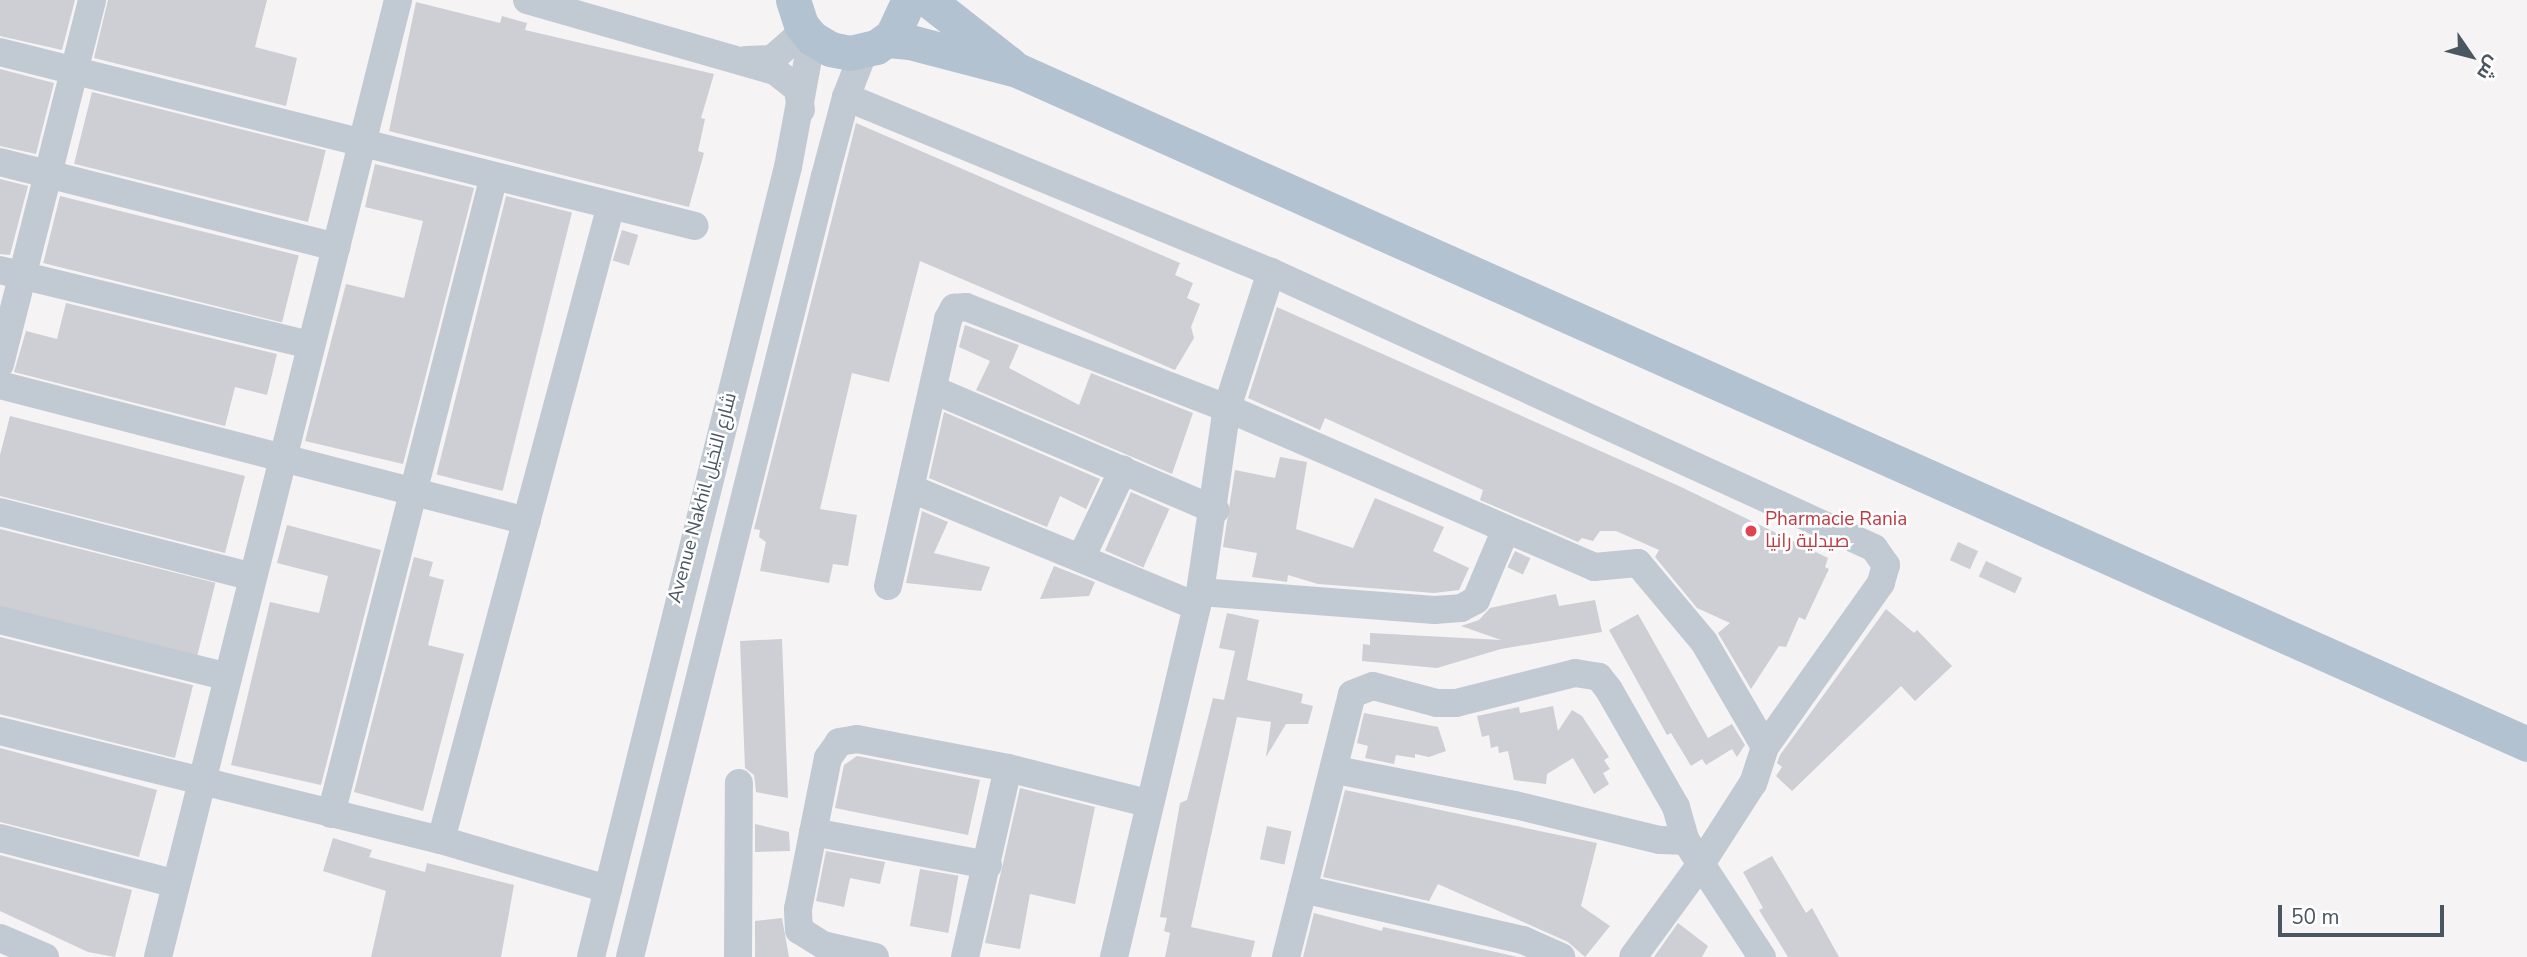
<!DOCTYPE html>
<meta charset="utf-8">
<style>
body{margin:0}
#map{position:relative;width:2527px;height:957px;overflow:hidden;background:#f5f3f3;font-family:"Nunito Sans",Cairo,sans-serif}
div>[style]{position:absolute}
.building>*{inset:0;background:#cdcfd5;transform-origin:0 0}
.minor>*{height:28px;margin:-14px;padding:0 14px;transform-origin:14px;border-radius:14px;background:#c1cad2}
.major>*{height:35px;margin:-17.5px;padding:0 17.5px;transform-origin:17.5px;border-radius:17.5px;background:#b3c2d1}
.dots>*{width:19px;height:19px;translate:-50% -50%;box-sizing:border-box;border:4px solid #fff;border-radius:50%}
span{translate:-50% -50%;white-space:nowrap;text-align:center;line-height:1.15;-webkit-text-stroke:5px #fff;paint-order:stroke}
.street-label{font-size:19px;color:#4a5661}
.health-label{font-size:19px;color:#be3a42}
.left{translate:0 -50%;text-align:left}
.north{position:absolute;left:2436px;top:21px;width:70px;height:70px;-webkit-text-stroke:5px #fff;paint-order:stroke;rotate:125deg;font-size:19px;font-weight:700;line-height:28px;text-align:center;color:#4a5661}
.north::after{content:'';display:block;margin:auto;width:24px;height:32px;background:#4a5661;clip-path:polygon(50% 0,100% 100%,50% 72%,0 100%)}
.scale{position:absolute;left:2278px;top:905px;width:166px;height:32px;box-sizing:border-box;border:4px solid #4a5661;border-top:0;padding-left:9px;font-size:21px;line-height:24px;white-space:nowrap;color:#4a5661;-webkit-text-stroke:5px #fff;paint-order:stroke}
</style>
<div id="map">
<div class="building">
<div style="clip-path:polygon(0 0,75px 0,62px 50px,0 36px)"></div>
<div style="clip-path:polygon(108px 0,267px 0,255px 47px,297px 58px,286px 106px,94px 58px)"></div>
<div style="clip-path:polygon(416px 2px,500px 23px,502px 16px,527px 23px,525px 30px,714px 74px,701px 118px,705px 119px,698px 151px,704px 153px,689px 207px,389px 131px)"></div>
<div style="clip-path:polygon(0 69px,54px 83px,36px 154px,0 146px)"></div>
<div style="left:92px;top:92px;width:241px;height:74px;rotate:14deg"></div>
<div style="clip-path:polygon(856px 123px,1180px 263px,1175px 275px,1193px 283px,1187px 298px,1200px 304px,1191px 327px,1194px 338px,1175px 370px,920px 261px,889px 382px,852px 373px,820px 509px,857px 515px,848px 566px,833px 564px,829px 583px,760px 571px,766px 542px,759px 537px,760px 530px,754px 529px)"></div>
<div style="clip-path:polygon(375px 164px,474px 188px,403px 464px,305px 441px,346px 284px,404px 298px,423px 221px,365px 207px)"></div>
<div style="clip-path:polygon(0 179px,28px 186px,10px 255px,0 254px)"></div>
<div style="left:60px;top:196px;width:246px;height:69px;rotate:14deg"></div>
<div style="left:506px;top:196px;width:68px;height:287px;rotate:14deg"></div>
<div style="left:622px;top:230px;width:17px;height:32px;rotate:17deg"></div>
<div style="clip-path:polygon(66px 303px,277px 354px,267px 395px,235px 387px,225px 426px,14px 372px,26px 331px,57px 339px)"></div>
<div style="clip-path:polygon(1277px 307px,1679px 486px,1828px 558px,1825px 567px,1829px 569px,1805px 620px,1799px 617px,1786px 647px,1779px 646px,1751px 689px,1718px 633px,1730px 623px,1697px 608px,1655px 557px,1659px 550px,1616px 531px,1600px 531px,1593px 541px,1582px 538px,1578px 542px,1480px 500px,1483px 490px,1325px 418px,1320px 430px,1248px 398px)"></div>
<div style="clip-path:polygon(965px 325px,1019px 345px,1009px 368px,1079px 405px,1091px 373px,1193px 413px,1172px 474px,976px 390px,990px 361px,959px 347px)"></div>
<div style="clip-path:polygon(944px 412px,1100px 479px,1086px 509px,1060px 496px,1047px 527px,929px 478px)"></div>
<div style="clip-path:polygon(10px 416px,245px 476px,225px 553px,0 496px,0 455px)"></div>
<div style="clip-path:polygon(1280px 457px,1307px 462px,1296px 529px,1353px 548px,1375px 498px,1444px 527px,1433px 551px,1469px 568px,1459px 590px,1434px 593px,1318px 584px,1288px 575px,1287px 582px,1252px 577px,1257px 553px,1223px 547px,1235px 470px,1275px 478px)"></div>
<div style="left:1131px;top:492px;width:42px;height:64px;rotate:24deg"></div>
<div style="clip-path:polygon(922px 511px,948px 522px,934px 553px,990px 567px,981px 591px,906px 583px)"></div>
<div style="clip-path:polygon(287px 525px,381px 550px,321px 785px,231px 765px,270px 602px,319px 613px,328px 576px,277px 563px)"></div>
<div style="left:0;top:529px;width:222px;height:75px;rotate:14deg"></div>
<div style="left:1958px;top:542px;width:22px;height:20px;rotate:24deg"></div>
<div style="left:1515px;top:551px;width:17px;height:18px;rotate:25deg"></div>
<div style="clip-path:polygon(414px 557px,433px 562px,429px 576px,444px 580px,428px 645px,464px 654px,423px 811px,354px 792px)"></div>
<div style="left:1986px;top:561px;width:40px;height:17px;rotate:25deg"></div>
<div style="clip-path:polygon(1054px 566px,1095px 582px,1089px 596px,1040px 599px)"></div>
<div style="clip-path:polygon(1556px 594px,1559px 606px,1595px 600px,1602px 632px,1501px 649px,1437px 668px,1362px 661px,1363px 644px,1370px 645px,1370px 633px,1501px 640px,1461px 626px,1479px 620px,1490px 608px)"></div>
<div style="clip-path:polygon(1886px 609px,1914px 633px,1917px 630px,1952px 666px,1915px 701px,1901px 686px,1792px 791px,1776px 776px,1782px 767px,1777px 763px,1780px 755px)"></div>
<div style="clip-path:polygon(1227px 613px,1259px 620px,1247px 680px,1303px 694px,1301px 703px,1313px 706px,1308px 724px,1286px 724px,1266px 757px,1271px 722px,1237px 717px,1191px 927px,1255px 941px,1251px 957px,1165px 957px,1170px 933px,1164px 931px,1167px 918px,1160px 917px,1180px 803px,1187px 800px,1213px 698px,1224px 700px,1235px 651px,1219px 648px)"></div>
<div style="clip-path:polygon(1638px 614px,1708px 738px,1732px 724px,1745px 745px,1737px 757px,1732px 749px,1706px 765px,1702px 759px,1691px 766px,1671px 733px,1667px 735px,1609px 630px)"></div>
<div style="left:0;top:637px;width:199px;height:75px;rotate:14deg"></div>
<div style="clip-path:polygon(782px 639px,788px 798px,756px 792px,754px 775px,745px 768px,740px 641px)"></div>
<div style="clip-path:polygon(1553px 706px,1558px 731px,1572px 710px,1582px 716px,1609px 757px,1604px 760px,1610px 769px,1603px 773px,1609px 784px,1594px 794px,1573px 758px,1547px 774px,1546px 784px,1514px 780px,1508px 751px,1499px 753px,1498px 746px,1491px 748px,1489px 735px,1482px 737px,1477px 716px,1519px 707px,1520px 713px)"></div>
<div style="clip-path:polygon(1364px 713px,1438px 727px,1446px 751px,1429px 757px,1415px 754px,1415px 758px,1396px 755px,1394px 764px,1365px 758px,1368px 746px,1357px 743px)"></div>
<div style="clip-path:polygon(0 748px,157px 790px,139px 857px,0 822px)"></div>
<div style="clip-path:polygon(857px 756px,980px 780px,968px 835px,835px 808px,844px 765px)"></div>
<div style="clip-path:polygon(1020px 788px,1095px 807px,1075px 904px,1030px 894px,1020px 949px,985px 943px)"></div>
<div style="clip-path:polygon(1345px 790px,1597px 843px,1581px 906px,1610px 926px,1585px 957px,1568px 942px,1438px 884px,1429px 901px,1323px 877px)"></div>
<div style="clip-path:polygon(755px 824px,789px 832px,790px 851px,755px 852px)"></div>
<div style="left:1267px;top:826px;width:25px;height:34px;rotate:12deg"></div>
<div style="clip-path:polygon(333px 838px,372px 850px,369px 857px,425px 872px,427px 863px,514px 885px,501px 957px,371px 957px,386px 891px,323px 871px)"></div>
<div style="clip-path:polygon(826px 851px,885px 862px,880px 884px,850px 878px,844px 907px,816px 901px)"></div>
<div style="clip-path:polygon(0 855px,132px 890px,115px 957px,88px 952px,0 911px)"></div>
<div style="clip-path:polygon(1772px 856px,1806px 913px,1812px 908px,1839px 957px,1788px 957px,1759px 910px,1763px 908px,1743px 872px)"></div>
<div style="left:920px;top:869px;width:39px;height:58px;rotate:10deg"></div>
<div style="clip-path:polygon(1314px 913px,1382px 931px,1383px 927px,1518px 957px,1303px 957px)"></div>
<div style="clip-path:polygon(782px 918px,789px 957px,755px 957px,755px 921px)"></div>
<div style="clip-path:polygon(1678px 923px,1708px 946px,1702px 957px,1654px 957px)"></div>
</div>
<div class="minor">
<div style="left:527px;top:0;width:258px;rotate:16deg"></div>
<div style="left:775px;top:71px;width:29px;rotate:38deg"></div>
<div style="left:798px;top:89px;width:21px;rotate:82deg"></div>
<div style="left:0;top:52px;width:716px;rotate:14.06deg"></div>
<div style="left:746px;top:60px;width:26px;rotate:-2deg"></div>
<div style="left:772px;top:59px;width:44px;rotate:-41.3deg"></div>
<div style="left:846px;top:97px;width:460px;rotate:22.4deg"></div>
<div style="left:1271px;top:272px;width:663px;rotate:24.59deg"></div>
<div style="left:1874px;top:548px;width:21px;rotate:55deg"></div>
<div style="left:1886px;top:565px;width:19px;rotate:106deg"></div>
<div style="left:1881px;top:583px;width:201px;rotate:125.3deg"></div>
<div style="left:1765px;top:747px;width:38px;rotate:108deg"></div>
<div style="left:1753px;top:783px;width:96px;rotate:122.7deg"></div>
<div style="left:1701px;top:864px;width:115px;rotate:126.2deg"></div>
<div style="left:0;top:162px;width:347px;rotate:14.2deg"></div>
<div style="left:0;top:270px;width:320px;rotate:13.6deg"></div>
<div style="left:0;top:364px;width:375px;rotate:-75.8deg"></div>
<div style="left:0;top:385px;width:544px;rotate:14.47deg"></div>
<div style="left:934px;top:390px;width:306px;rotate:23.1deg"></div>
<div style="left:912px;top:489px;width:307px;rotate:22.4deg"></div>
<div style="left:0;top:512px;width:261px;rotate:14.4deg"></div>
<div style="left:1081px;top:558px;width:98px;rotate:-64.5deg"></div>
<div style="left:888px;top:586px;width:274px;rotate:-77.3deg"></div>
<div style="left:948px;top:319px;width:13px;rotate:-61deg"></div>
<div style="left:954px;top:308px;width:12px;rotate:-5deg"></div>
<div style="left:966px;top:307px;width:280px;rotate:21.2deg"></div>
<div style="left:1227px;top:408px;width:400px;rotate:23.4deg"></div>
<div style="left:1594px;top:567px;width:44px;rotate:-5.2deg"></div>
<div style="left:1638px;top:563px;width:103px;rotate:50.1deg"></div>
<div style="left:1704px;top:642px;width:121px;rotate:59.8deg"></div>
<div style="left:1200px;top:592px;width:235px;rotate:4.4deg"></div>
<div style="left:1434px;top:610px;width:27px;rotate:-4deg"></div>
<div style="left:1461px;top:608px;width:17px;rotate:-28deg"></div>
<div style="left:1476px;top:600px;width:77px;rotate:-67.1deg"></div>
<div style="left:0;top:620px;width:235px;rotate:14deg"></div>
<div style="left:0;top:731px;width:454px;rotate:13.9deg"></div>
<div style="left:441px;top:840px;width:174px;rotate:16.4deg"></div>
<div style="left:1336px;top:770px;width:182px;rotate:11.1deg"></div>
<div style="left:1515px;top:805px;width:149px;rotate:13.6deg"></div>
<div style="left:1660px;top:840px;width:26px;rotate:2deg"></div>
<div style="left:331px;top:814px;width:658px;rotate:-75.67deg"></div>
<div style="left:813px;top:832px;width:178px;rotate:10.7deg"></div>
<div style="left:0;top:838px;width:182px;rotate:14.6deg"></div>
<div style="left:441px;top:840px;width:657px;rotate:-75.01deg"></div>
<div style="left:1303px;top:889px;width:226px;rotate:13.1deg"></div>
<div style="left:1523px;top:940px;width:42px;rotate:24.1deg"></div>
<div style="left:0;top:938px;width:49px;rotate:22.9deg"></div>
<div style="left:158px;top:957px;width:987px;rotate:-75.92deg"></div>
<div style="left:591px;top:957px;width:814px;rotate:-76deg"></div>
<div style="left:788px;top:167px;width:131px;rotate:-79.5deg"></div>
<div style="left:630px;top:957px;width:805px;rotate:-75.98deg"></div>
<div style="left:825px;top:176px;width:82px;rotate:-75.1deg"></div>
<div style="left:846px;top:97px;width:49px;rotate:-68.6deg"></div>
<div style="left:738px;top:957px;width:174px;rotate:-89.7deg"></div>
<div style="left:875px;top:957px;width:53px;rotate:-167deg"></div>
<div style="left:823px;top:945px;width:28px;rotate:-148deg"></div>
<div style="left:799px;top:930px;width:21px;rotate:-93deg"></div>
<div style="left:798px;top:909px;width:154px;rotate:-78.8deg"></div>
<div style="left:828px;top:758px;width:19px;rotate:-55deg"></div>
<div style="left:839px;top:742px;width:18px;rotate:-9deg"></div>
<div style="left:857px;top:739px;width:154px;rotate:10.9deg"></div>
<div style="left:1008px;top:768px;width:143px;rotate:14.1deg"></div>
<div style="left:965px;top:957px;width:194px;rotate:-77.2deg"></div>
<div style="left:1114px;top:957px;width:375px;rotate:-76.7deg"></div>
<div style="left:1200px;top:592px;width:186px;rotate:-81.7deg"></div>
<div style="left:1227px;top:408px;width:143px;rotate:-72.1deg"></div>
<div style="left:1286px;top:957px;width:271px;rotate:-75.9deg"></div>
<div style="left:1352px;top:694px;width:22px;rotate:-21deg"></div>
<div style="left:1373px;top:686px;width:66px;rotate:14.9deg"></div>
<div style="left:1437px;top:703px;width:19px"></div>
<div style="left:1456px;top:703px;width:123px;rotate:-14.1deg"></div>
<div style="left:1575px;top:673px;width:24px;rotate:9deg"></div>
<div style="left:1599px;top:677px;width:16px;rotate:52deg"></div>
<div style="left:1609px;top:690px;width:135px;rotate:60.2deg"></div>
<div style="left:1676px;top:807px;width:35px;rotate:74deg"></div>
<div style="left:1686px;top:841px;width:139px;rotate:56.8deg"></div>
</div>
<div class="major">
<div style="left:793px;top:0;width:26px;rotate:72deg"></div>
<div style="left:801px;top:25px;width:17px;rotate:50deg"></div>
<div style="left:812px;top:38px;width:21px;rotate:31deg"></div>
<div style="left:830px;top:49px;width:20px;rotate:11deg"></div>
<div style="left:850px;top:53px;width:27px;rotate:-13deg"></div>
<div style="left:876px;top:47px;width:19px;rotate:-35deg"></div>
<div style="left:892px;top:36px;width:40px;rotate:-65deg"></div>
<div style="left:928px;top:0;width:105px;rotate:38.1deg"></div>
<div style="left:887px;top:40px;width:23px;rotate:5deg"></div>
<div style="left:910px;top:42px;width:111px;rotate:14.7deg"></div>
<div style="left:1017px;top:70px;width:1654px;rotate:24.05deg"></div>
</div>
<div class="dots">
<div style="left:1751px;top:531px;background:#e0444e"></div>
</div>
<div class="street-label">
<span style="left:703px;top:498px;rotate:-75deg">Avenue Nakhil شارع النخيل</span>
</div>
<div class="health-label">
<span class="left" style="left:1765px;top:531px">Pharmacie Rania<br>صيدلية رانيا</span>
</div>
<div class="north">ش</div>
<div class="scale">50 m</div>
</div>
